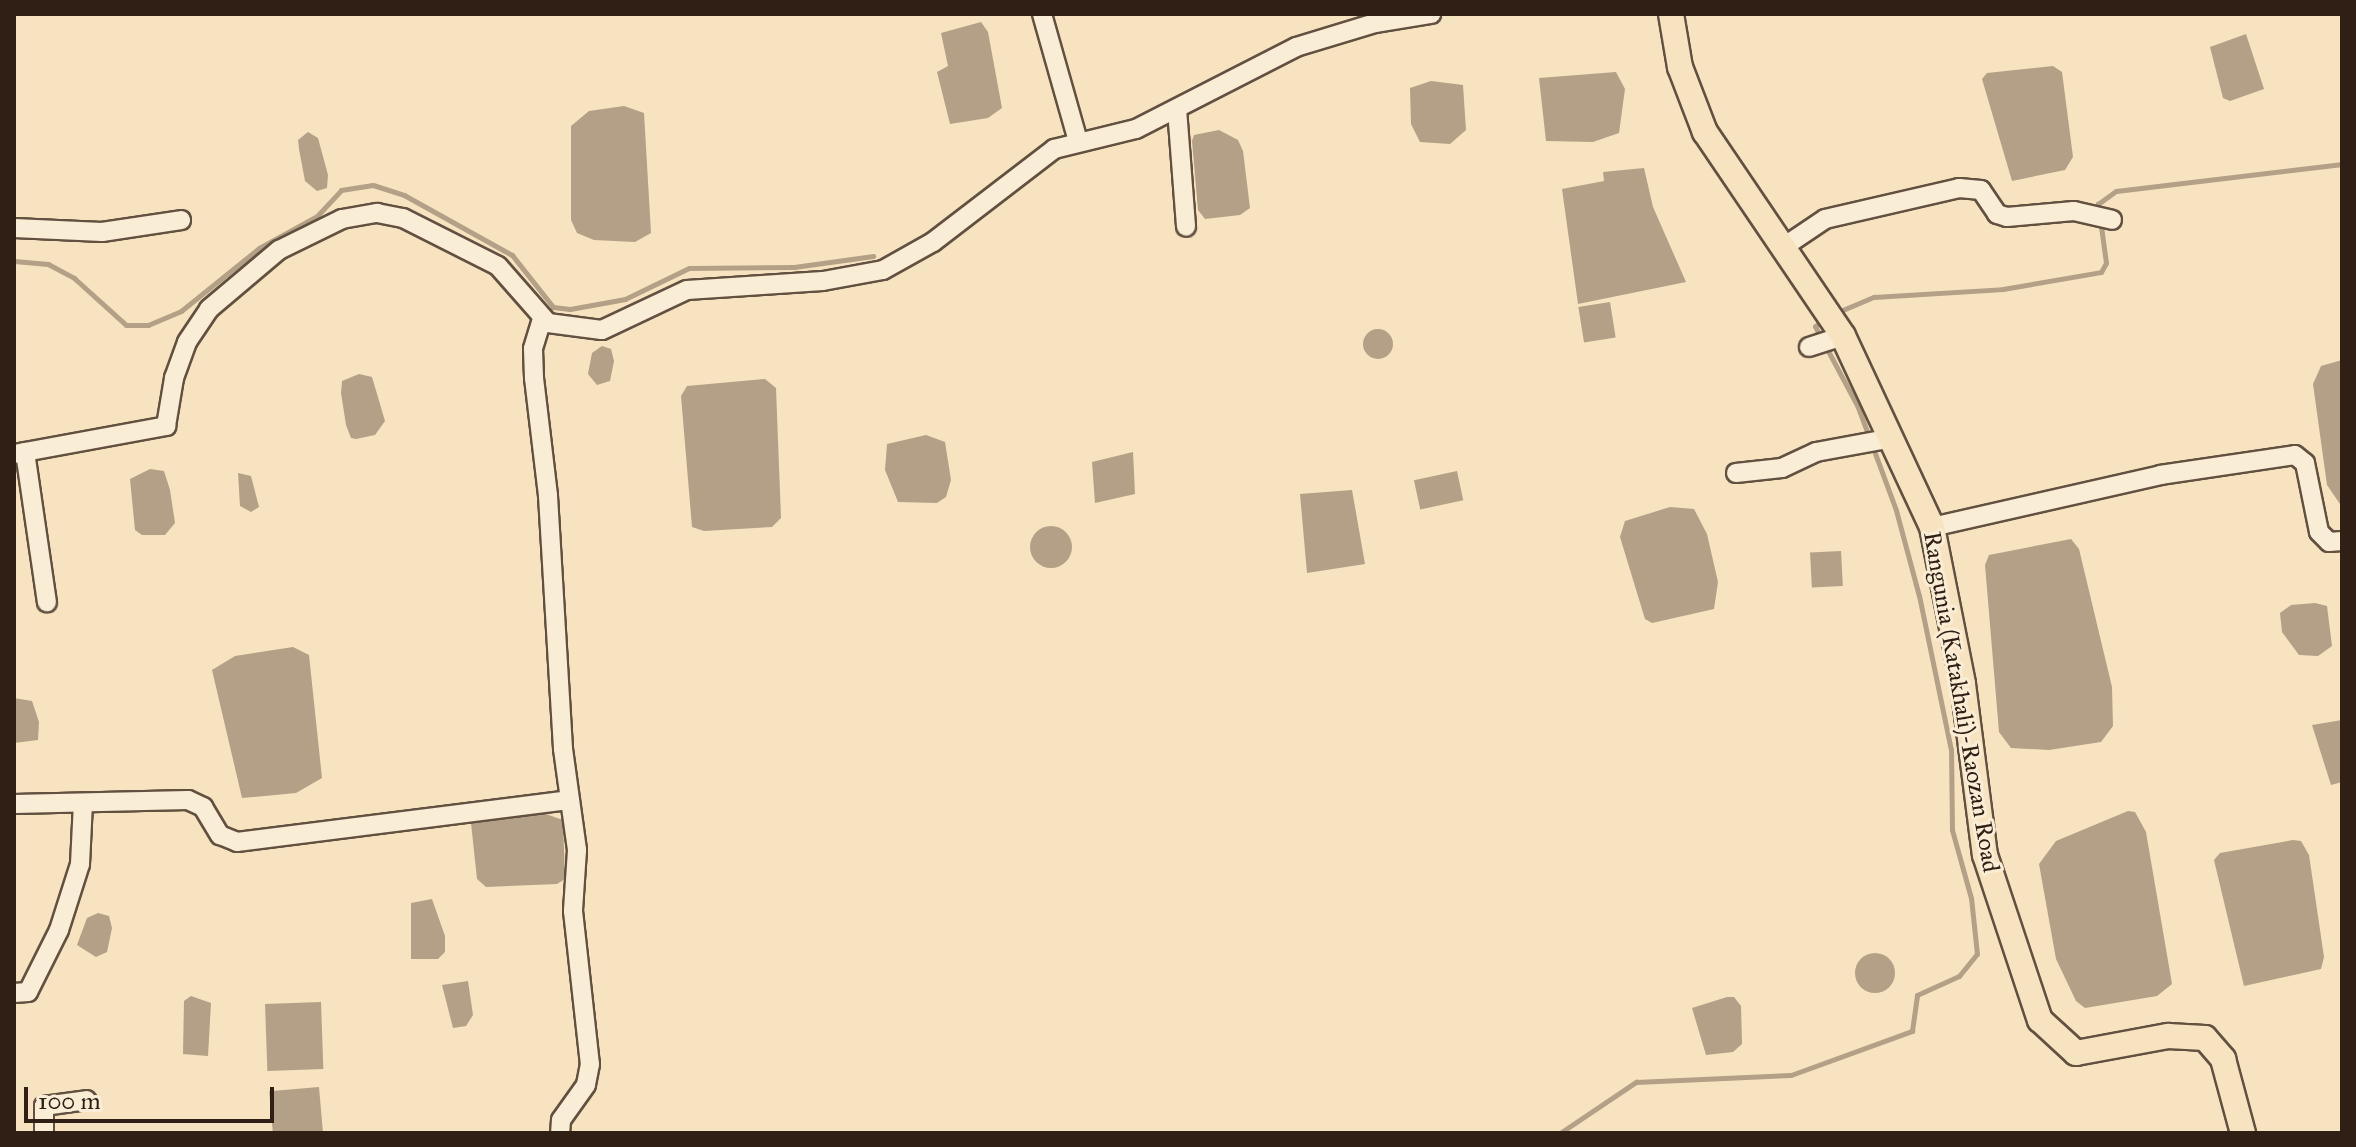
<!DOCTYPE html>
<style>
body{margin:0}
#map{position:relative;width:2356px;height:1147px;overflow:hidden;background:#f7e3c0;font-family:"IM FELL Great Primer",serif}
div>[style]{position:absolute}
.water>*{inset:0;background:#b3a086;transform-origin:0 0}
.round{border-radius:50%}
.stream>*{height:5px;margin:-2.5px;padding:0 2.5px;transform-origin:2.5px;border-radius:2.5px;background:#b3a086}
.roads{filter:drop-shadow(2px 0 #625040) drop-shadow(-2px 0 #625040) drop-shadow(0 2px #625040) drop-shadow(0 -2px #625040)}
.minor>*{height:18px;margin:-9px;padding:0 9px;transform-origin:9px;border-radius:9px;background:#faedd6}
.major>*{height:24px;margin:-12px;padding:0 12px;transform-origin:12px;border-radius:12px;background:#f7e3c0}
span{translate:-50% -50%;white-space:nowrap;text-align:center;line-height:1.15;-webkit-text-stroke:6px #faedd6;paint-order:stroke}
.street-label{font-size:24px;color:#301f15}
.frame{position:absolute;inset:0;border:16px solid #301f15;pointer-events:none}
.scale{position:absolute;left:24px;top:1087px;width:250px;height:36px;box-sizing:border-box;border:4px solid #301f15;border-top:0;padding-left:10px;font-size:24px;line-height:28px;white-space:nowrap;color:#301f15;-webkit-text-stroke:6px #faedd6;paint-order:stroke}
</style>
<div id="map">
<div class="water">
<div style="clip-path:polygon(981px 22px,988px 32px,1002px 108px,988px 118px,950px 124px,937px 72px,948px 66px,941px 33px)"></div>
<div style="clip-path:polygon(2246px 34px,2264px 89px,2230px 101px,2223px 98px,2210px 47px)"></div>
<div style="clip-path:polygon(2053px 66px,2062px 72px,2073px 157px,2065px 170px,2012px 181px,1982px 79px,1987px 73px)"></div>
<div style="clip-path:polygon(1616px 72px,1625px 89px,1619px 133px,1593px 142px,1546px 141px,1539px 78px)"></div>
<div style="clip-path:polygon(1431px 81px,1463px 85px,1466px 130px,1450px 144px,1420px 142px,1411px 124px,1410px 88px)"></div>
<div style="clip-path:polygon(624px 106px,644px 113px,651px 233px,635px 242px,594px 240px,577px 233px,571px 220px,571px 126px,589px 111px)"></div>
<div style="clip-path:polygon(1219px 130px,1238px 140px,1243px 151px,1250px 208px,1240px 215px,1205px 219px,1198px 210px,1192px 141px,1194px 135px)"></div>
<div style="clip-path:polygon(308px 132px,318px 138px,328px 175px,327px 188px,317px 191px,305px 181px,299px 149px,298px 140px)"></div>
<div style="clip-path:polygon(1644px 168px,1653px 207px,1686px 282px,1578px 304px,1562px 189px,1604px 181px,1603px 172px)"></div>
<div style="left:1610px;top:302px;width:36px;height:32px;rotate:81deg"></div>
<div class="round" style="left:1363px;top:329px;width:30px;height:30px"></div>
<div style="clip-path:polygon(602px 346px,611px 349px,614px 361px,610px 381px,597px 385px,588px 374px,592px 353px)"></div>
<div style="clip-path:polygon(2342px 360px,2342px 507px,2327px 485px,2313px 384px,2321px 366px)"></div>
<div style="clip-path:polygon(359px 374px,372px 377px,385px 421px,375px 435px,356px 439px,351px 438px,346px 425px,341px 393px,342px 381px)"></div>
<div style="clip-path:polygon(765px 379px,776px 388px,781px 518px,772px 527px,704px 531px,692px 527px,681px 396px,687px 386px)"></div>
<div style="clip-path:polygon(926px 435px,945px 442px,951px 480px,946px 497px,937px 503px,898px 502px,885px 470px,887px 444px)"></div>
<div style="clip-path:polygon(1133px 452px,1135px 494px,1095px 503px,1092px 462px)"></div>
<div style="clip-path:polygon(150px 469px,164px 471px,170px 490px,175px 523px,165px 535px,142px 535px,135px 530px,130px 479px)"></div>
<div style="left:1457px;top:471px;width:30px;height:44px;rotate:78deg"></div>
<div style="clip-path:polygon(238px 473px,251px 476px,259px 507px,251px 512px,240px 506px)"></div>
<div style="clip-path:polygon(1352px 490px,1365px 564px,1307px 573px,1300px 494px)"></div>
<div style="clip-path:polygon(1670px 507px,1694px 509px,1707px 534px,1718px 582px,1714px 609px,1652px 623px,1645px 619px,1620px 537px,1625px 521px)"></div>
<div class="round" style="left:1030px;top:526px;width:42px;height:42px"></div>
<div style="clip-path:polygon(2071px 539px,2079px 549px,2112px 687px,2113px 726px,2101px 742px,2049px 750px,2011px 748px,1999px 732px,1985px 565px,1989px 555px)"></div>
<div style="left:1841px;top:551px;width:35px;height:31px;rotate:87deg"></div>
<div style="clip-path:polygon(2315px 603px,2327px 606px,2332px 646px,2318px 656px,2299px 655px,2282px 632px,2280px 613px,2291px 605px)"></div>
<div style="clip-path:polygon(293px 647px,309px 655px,322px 778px,296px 793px,242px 798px,212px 670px,235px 656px)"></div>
<div style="clip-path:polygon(14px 698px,32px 701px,39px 722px,38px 740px,14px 743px)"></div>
<div style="clip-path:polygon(2342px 720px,2342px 782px,2331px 785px,2312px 725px)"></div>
<div style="clip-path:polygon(2128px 811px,2135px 812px,2146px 832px,2172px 984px,2157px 996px,2085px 1008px,2076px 1001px,2056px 959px,2039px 864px,2056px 841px)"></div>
<div style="clip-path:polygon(543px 813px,563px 820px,565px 879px,557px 884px,486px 887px,477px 879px,471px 823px)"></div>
<div style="clip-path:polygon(2293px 840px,2301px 841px,2309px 855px,2324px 957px,2321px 969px,2244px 986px,2214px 860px,2220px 853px)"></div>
<div style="clip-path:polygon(432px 899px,445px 936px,445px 952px,438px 959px,411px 959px,411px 903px)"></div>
<div style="clip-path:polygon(98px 913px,109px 916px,112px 928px,107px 952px,96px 957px,77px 945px,87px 918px)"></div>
<div class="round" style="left:1855px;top:953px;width:40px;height:40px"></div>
<div style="clip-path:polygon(468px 981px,473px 1015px,466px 1026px,453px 1028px,442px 985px)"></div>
<div style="clip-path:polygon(191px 996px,211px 1003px,208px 1056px,183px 1054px,184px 1001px)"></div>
<div style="clip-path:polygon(1727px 997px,1734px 997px,1741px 1006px,1742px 1044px,1733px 1052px,1706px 1055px,1692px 1008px)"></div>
<div style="left:321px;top:1002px;width:67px;height:56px;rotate:88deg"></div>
<div style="left:319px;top:1087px;width:46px;height:50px;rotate:85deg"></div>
</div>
<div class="stream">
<div style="left:14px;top:261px;width:34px;rotate:5deg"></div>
<div style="left:48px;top:264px;width:30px;rotate:28deg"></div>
<div style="left:74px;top:278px;width:70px;rotate:42.1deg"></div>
<div style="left:126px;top:325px;width:22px"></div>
<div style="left:148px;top:325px;width:36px;rotate:-23deg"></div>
<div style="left:181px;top:311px;width:100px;rotate:-38.9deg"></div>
<div style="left:259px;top:248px;width:66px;rotate:-28.9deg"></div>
<div style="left:317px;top:216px;width:35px;rotate:-47deg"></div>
<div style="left:341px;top:190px;width:32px;rotate:-9deg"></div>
<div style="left:373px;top:185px;width:33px;rotate:18deg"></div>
<div style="left:404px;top:195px;width:124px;rotate:29.1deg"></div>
<div style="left:512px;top:255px;width:66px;rotate:51.7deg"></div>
<div style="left:553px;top:307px;width:17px;rotate:7deg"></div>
<div style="left:570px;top:309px;width:56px;rotate:-10.3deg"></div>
<div style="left:625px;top:299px;width:71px;rotate:-25.8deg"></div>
<div style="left:689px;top:268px;width:105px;rotate:-0.5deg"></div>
<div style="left:794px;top:267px;width:80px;rotate:-7.9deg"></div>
<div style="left:1838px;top:312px;width:39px;rotate:-23deg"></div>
<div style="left:1874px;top:297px;width:129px;rotate:-3.5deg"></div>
<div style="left:2003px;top:289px;width:99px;rotate:-9.8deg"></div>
<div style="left:2101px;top:272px;width:10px;rotate:-61deg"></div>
<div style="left:2106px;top:263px;width:60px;rotate:-97.7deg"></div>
<div style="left:2098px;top:204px;width:22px;rotate:-36deg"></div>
<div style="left:2116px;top:191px;width:228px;rotate:-6.8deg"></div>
<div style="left:1821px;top:338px;width:13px;rotate:-117deg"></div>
<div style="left:1815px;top:326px;width:13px;rotate:-32deg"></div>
<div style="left:1560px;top:1133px;width:92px;rotate:-33.9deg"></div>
<div style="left:1636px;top:1082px;width:155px;rotate:-2.6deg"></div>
<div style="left:1791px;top:1075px;width:129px;rotate:-20deg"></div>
<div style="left:1912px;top:1031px;width:36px;rotate:-82deg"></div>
<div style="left:1917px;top:995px;width:46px;rotate:-24.3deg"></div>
<div style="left:1959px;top:976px;width:28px;rotate:-51deg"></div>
<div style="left:1977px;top:954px;width:56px;rotate:-96.1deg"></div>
<div style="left:1971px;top:898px;width:71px;rotate:-105.6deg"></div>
<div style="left:1952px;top:830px;width:80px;rotate:-90.7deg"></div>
<div style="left:1951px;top:750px;width:157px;rotate:-101.7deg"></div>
<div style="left:1919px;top:596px;width:89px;rotate:-105deg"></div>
<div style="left:1896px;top:510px;width:110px;rotate:-110.3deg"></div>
<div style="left:1858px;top:407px;width:68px;rotate:-118.1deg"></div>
</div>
<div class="roads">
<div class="minor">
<div style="left:1042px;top:14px;width:132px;rotate:74.2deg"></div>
<div style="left:1177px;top:109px;width:118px;rotate:85.6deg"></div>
<div style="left:14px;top:228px;width:88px;rotate:2.6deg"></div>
<div style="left:102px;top:232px;width:80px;rotate:-8.6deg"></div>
<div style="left:1782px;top:248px;width:52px;rotate:-34deg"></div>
<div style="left:1825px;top:219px;width:138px;rotate:-13deg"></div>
<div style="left:1959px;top:188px;width:22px;rotate:5deg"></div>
<div style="left:1981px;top:190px;width:29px;rotate:56deg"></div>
<div style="left:1997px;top:214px;width:10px;rotate:17deg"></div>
<div style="left:2007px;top:217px;width:67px;rotate:-5.1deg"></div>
<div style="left:2074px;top:211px;width:39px;rotate:13deg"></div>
<div style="left:542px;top:319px;width:31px;rotate:107deg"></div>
<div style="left:533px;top:349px;width:29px;rotate:88deg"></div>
<div style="left:534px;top:378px;width:119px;rotate:83.2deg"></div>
<div style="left:548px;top:496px;width:253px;rotate:86.6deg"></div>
<div style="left:563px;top:749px;width:102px;rotate:82.1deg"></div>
<div style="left:577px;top:850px;width:61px;rotate:93.8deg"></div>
<div style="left:573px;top:911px;width:154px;rotate:83.7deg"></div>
<div style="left:590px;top:1064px;width:21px;rotate:101deg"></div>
<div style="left:586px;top:1085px;width:43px;rotate:125.5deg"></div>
<div style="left:561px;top:1120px;width:13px;rotate:94deg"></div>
<div style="left:1809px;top:347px;width:36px;rotate:-18deg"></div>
<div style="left:25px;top:452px;width:152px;rotate:81.7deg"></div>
<div style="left:14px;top:454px;width:155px;rotate:-10.4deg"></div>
<div style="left:166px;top:426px;width:49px;rotate:-80.5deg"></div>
<div style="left:174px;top:378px;width:38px;rotate:-70deg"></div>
<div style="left:187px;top:342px;width:40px;rotate:-56deg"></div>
<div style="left:209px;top:309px;width:92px;rotate:-40.1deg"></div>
<div style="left:279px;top:250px;width:70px;rotate:-26.2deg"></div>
<div style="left:342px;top:219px;width:36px;rotate:-10deg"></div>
<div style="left:377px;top:213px;width:26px;rotate:11deg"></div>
<div style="left:403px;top:218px;width:106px;rotate:26.8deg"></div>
<div style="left:498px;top:266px;width:76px;rotate:48.7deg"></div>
<div style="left:548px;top:323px;width:54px;rotate:7.4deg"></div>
<div style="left:602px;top:330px;width:94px;rotate:-25.2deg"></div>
<div style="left:687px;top:290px;width:136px;rotate:-3.8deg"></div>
<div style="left:823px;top:281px;width:61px;rotate:-10.4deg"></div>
<div style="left:883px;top:270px;width:57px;rotate:-29.2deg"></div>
<div style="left:933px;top:242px;width:153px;rotate:-37.5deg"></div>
<div style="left:1054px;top:149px;width:84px;rotate:-13.7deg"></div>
<div style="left:1136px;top:129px;width:180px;rotate:-27.1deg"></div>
<div style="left:1296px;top:47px;width:83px;rotate:-16.9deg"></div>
<div style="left:1375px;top:23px;width:57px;rotate:-9.1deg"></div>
<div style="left:1736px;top:473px;width:46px;rotate:-6.2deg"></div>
<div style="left:1782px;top:468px;width:38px;rotate:-25deg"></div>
<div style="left:1816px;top:452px;width:77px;rotate:-10.4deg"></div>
<div style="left:1932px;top:527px;width:234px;rotate:-12.8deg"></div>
<div style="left:2160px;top:475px;width:136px;rotate:-8.4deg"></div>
<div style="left:2295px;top:455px;width:13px;rotate:39deg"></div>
<div style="left:2305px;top:463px;width:70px;rotate:78.5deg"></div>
<div style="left:2319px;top:532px;width:14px;rotate:45deg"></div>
<div style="left:2329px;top:542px;width:13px;rotate:-4deg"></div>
<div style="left:14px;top:804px;width:174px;rotate:-1.3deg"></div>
<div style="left:188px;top:800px;width:17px;rotate:25deg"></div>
<div style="left:203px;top:807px;width:33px;rotate:59deg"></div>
<div style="left:220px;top:835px;width:18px;rotate:22deg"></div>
<div style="left:237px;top:842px;width:334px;rotate:-7.2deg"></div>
<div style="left:14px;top:993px;width:14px;rotate:-4deg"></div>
<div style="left:28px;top:992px;width:69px;rotate:-63.4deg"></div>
<div style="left:59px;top:930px;width:69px;rotate:-72.3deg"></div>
<div style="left:80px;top:864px;width:61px;rotate:-87.2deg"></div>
<div style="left:44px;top:1133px;width:27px;rotate:-90deg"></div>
<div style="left:44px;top:1106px;width:43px;rotate:-7.9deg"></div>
</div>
<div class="major">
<div style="left:1671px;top:14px;width:54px;rotate:80.4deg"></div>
<div style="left:1680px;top:67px;width:70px;rotate:69deg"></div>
<div style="left:1705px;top:132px;width:246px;rotate:55.9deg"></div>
<div style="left:1843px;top:336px;width:211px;rotate:65deg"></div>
<div style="left:1932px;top:527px;width:160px;rotate:78.8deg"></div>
<div style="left:1963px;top:684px;width:172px;rotate:82.7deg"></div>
<div style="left:1985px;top:855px;width:174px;rotate:71.6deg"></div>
<div style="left:2040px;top:1020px;width:49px;rotate:42.5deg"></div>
<div style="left:2076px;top:1053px;width:94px;rotate:-10.5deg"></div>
<div style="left:2168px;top:1036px;width:37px;rotate:3deg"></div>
<div style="left:2205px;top:1038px;width:28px;rotate:49deg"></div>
<div style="left:2223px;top:1059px;width:77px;rotate:74.9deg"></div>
</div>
</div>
<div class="street-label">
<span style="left:1961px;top:702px;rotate:80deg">Rangunia (Katakhali)-Raozan Road</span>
</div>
<div class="frame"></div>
<div class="scale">100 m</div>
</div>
